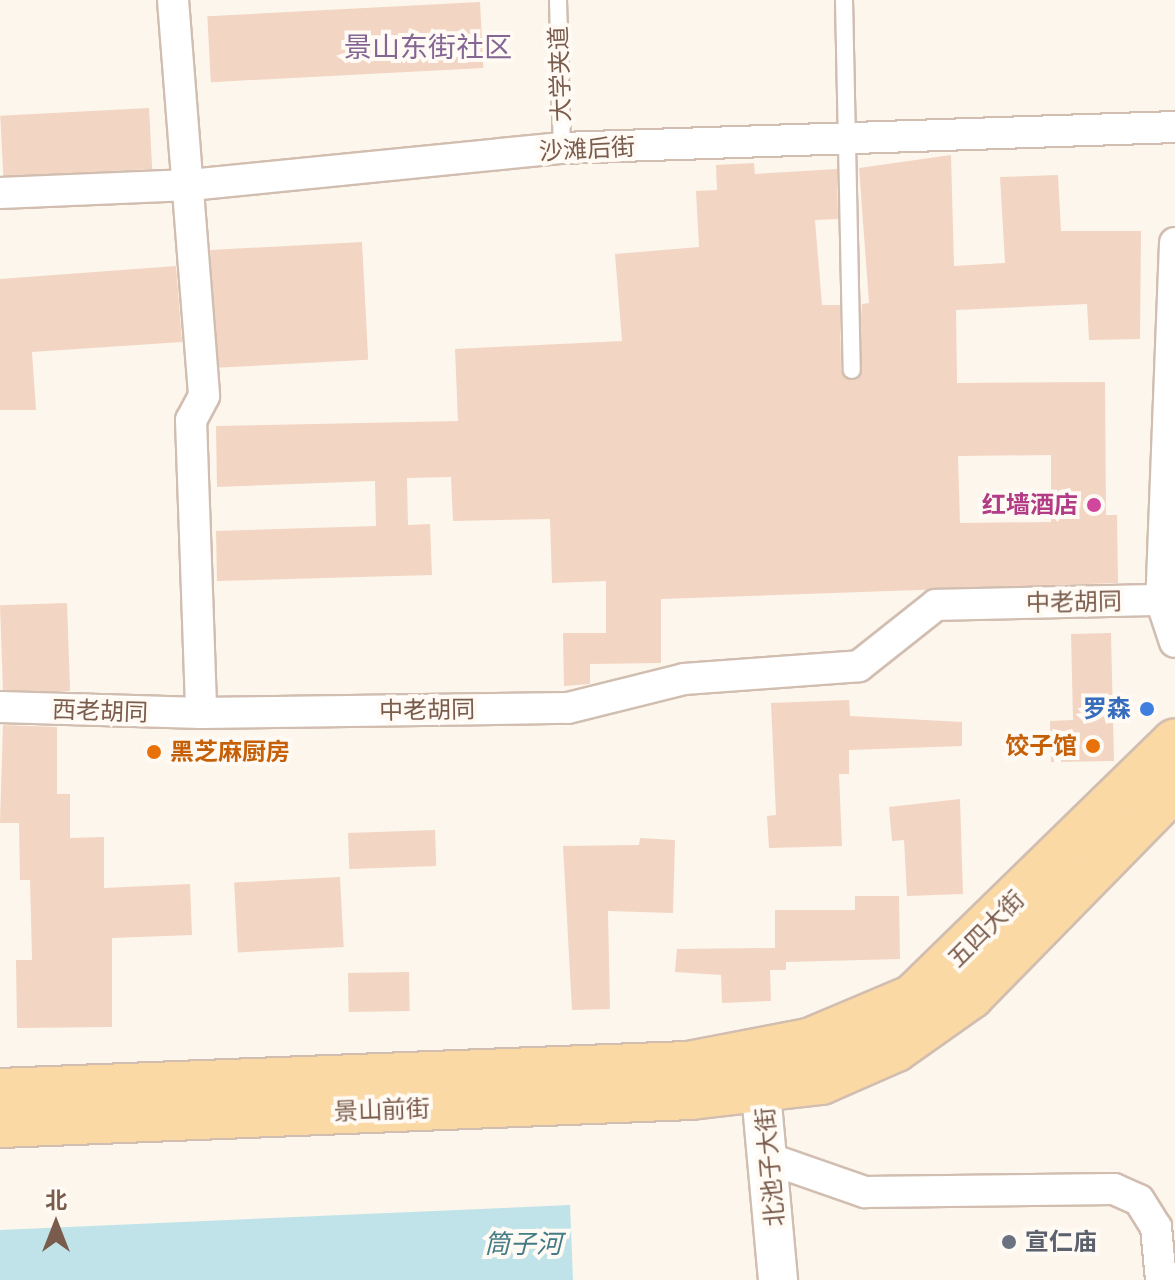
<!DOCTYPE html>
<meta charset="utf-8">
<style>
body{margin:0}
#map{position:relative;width:1175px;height:1280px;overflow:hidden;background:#fdf6ec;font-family:"Archivo Narrow","Noto Sans SC",sans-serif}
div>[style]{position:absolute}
.water>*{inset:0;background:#bfe3e8}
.building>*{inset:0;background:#f3d5c3;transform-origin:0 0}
.roads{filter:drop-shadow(2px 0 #d1beb0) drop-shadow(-2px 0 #d1beb0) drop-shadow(0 2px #d1beb0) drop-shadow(0 -2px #d1beb0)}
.service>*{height:16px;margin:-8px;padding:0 8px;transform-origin:8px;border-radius:8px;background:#fff}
.minor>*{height:30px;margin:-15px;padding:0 15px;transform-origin:15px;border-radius:15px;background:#fff}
.tertiary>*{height:38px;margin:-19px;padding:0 19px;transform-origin:19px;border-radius:19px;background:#fff}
.primary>*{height:44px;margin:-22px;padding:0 22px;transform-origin:22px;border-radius:22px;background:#fbd9a5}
.dots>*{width:22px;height:22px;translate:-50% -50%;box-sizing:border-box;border:4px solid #fffaf3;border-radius:50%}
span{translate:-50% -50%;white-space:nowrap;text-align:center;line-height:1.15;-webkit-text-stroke:8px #fffaf3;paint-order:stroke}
.street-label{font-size:24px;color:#7a5c4d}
.hotel-label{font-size:24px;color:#b23c85;font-weight:700}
.right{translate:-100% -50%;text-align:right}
.shop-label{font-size:24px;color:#366cbe;font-weight:700}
.food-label{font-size:24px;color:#c56008;font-weight:700}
.left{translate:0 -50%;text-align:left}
.worship-label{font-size:24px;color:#5b616d;font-weight:700}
.water-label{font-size:26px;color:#437c86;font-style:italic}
.quarter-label{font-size:28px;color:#846695}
.north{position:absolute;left:16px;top:1184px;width:80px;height:80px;-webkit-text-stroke:6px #fffaf3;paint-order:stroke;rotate:0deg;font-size:22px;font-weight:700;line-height:32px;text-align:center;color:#7a5c4d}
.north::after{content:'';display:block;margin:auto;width:28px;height:36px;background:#7a5c4d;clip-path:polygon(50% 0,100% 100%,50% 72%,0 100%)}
</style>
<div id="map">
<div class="water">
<div style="clip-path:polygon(570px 1205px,573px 1280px,0 1280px,0 1230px)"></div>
</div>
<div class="building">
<div style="left:480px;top:2px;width:66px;height:273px;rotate:87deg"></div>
<div style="left:149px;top:108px;width:61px;height:149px;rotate:87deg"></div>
<div style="clip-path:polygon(evenodd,951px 155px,954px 266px,1005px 263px,1000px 177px,1058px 175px,1061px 231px,1141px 231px,1140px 339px,1089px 340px,1087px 304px,956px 310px,957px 383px,1105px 382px,1106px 515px,1117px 515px,1118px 583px,661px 599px,661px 663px,590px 664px,590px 684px,564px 686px,563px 633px,606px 633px,606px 581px,552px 583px,550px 519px,453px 521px,451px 477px,407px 478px,408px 525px,430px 524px,432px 575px,217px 581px,216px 531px,376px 526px,375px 481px,217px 487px,216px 426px,458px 421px,455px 349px,622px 341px,615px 254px,699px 247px,696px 191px,717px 190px,716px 165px,754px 163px,755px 174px,837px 169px,838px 219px,815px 220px,822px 305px,840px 305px,841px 371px,857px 380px,862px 304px,869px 303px,859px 168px,951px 155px,1051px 455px,1051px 522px,960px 523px,958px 456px,1051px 455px)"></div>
<div style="left:362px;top:242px;width:118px;height:152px;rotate:87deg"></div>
<div style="clip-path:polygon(176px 266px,182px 342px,32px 352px,36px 410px,0 410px,0 279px)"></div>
<div style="left:67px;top:603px;width:88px;height:67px;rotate:88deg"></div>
<div style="clip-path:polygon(1111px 633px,1114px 761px,1051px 762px,1050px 721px,1073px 720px,1071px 634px)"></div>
<div style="clip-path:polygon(849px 700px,850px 716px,962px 722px,962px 746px,849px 750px,849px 774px,839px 774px,842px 846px,769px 848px,767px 816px,776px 815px,771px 703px)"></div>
<div style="clip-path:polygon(3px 725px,57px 727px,57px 794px,70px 794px,70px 838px,104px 837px,104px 888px,190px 884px,192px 935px,112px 938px,112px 1027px,17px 1028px,16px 960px,32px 960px,30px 880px,20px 880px,19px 823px,0 823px)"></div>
<div style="clip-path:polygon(960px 799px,963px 894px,907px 896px,904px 840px,892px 841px,889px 807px)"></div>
<div style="left:435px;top:830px;width:36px;height:87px;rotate:88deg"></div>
<div style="clip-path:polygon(640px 838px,675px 840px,673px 913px,608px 911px,610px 1009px,572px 1010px,563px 846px,639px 845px)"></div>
<div style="left:340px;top:877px;width:70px;height:106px;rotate:87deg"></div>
<div style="clip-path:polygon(855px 896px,899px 896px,900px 959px,786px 962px,786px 970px,770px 970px,771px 1001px,722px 1003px,721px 975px,675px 972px,677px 949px,775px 948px,775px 910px,855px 910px)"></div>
<div style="left:409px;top:972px;width:39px;height:61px;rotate:89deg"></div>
</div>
<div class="roads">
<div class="service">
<div style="left:558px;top:0;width:148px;rotate:88.5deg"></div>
<div style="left:844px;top:0;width:370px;rotate:88.8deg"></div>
</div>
<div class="minor">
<div style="left:173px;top:0;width:397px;rotate:85.5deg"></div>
<div style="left:204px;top:396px;width:27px;rotate:118deg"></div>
<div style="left:191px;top:420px;width:293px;rotate:88deg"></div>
<div style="left:201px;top:713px;width:367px;rotate:-0.8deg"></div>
<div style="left:568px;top:708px;width:120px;rotate:-14deg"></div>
<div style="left:684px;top:679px;width:175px;rotate:-4.2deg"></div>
<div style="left:859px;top:666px;width:98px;rotate:-38.4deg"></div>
<div style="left:936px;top:605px;width:225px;rotate:-1.3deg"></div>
<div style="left:0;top:193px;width:190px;rotate:-2.4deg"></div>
<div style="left:190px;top:185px;width:374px;rotate:-5.7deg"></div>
<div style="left:562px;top:148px;width:613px;rotate:-1.96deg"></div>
<div style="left:1175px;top:243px;width:357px;rotate:92.2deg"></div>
<div style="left:1161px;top:600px;width:44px;rotate:71.6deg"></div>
<div style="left:0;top:707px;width:201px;rotate:1.7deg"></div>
<div style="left:770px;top:1159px;width:101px;rotate:19.2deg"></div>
<div style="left:865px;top:1192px;width:249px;rotate:-0.7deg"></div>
<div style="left:1114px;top:1189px;width:27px;rotate:24deg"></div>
<div style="left:1139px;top:1200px;width:32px;rotate:58deg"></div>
<div style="left:1156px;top:1227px;width:53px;rotate:84.6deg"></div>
</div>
<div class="tertiary">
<div style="left:758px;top:1060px;width:221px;rotate:84.8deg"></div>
</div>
<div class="primary">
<div style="left:0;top:1091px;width:689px;rotate:-2.25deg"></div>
<div style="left:688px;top:1064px;width:123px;rotate:-10.8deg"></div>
<div style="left:809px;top:1041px;width:113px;rotate:-22.9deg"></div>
<div style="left:913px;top:997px;width:366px;rotate:-44.3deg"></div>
<div style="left:0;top:1125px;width:692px;rotate:-2.32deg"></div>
<div style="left:691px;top:1097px;width:131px;rotate:-6.6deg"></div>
<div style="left:821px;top:1082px;width:82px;rotate:-23.7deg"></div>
<div style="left:896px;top:1049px;width:92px;rotate:-35.2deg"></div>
<div style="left:971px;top:996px;width:291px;rotate:-45.6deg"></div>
</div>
</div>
<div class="dots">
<div style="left:1094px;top:505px;background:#d1479c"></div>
<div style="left:1147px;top:709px;background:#3f7fe0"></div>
<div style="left:1093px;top:746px;background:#e8710a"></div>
<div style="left:154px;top:752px;background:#e8710a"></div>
<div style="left:1009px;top:1242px;background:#6b7280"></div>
</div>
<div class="street-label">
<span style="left:560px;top:74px;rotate:-92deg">大学夹道</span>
<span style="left:587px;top:149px;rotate:-3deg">沙滩后街</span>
<span style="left:1074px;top:602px;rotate:-1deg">中老胡同</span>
<span style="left:427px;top:710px;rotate:-1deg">中老胡同</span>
<span style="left:100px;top:711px;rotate:2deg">西老胡同</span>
<span style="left:986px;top:929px;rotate:-45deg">五四大街</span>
<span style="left:382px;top:1110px;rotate:-2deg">景山前街</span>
<span style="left:770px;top:1167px;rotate:-95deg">北池子大街</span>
</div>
<div class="hotel-label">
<span class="right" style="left:1078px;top:505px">红墙酒店</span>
</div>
<div class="shop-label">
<span class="right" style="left:1131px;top:709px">罗森</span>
</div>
<div class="food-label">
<span class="right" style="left:1077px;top:746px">饺子馆</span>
<span class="left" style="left:170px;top:752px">黑芝麻厨房</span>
</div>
<div class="worship-label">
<span class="left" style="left:1025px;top:1242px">宣仁庙</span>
</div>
<div class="water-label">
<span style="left:523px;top:1244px">筒子河</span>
</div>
<div class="quarter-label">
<span style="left:428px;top:47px">景山东街社区</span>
</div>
<div class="north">北</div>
</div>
